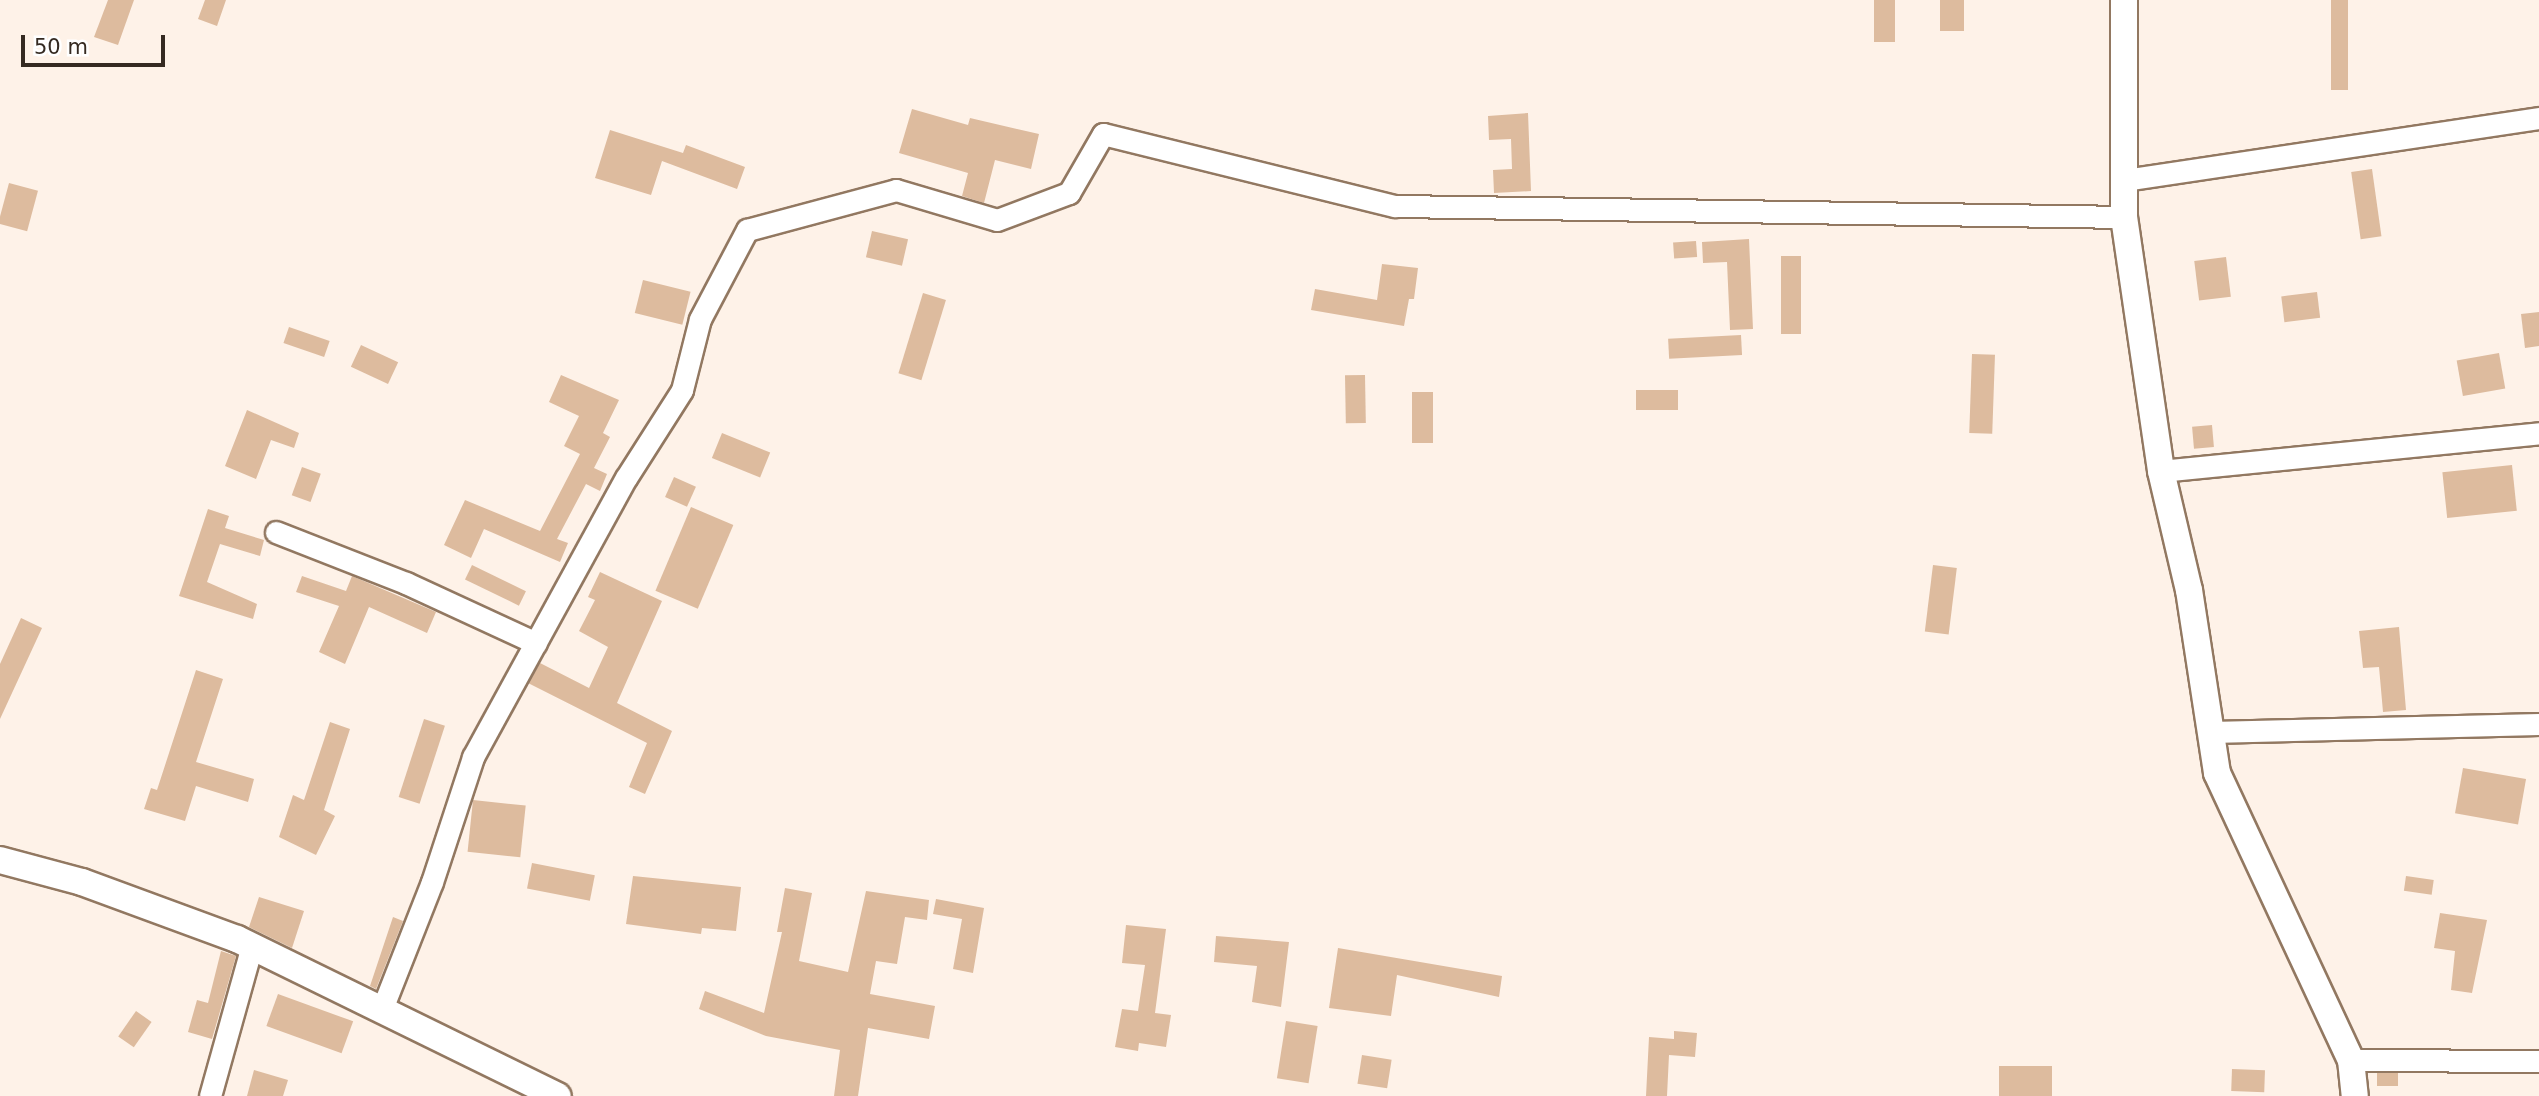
<!DOCTYPE html>
<style>
body{margin:0}
#map{position:relative;width:2539px;height:1096px;overflow:hidden;background:#fef2e8;font-family:"DejaVu Sans",sans-serif}
div>[style]{position:absolute}
.building>*{inset:0;background:#ddbb9e;transform-origin:0 0}
.roads{filter:drop-shadow(2px 0 #927861) drop-shadow(-2px 0 #927861) drop-shadow(0 2px #927861) drop-shadow(0 -2px #927861)}
.minor>*{height:21px;margin:-10.5px;padding:0 10.5px;transform-origin:10.5px;border-radius:10.5px;background:#fff}
.tertiary>*{height:26px;margin:-13px;padding:0 13px;transform-origin:13px;border-radius:13px;background:#fff}
span{translate:-50% -50%;white-space:nowrap;text-align:center;line-height:1.15;-webkit-text-stroke:7px #fff;paint-order:stroke}
.scale{position:absolute;left:21px;top:35px;width:144px;height:32px;box-sizing:border-box;border:4px solid #352a21;border-top:0;padding-left:9px;font-size:21px;line-height:24px;white-space:nowrap;color:#352a21;-webkit-text-stroke:5px #fff;paint-order:stroke}
</style>
<div id="map">
<div class="building">
<div style="clip-path:polygon(108px 0,134px 0,118px 45px,94px 37px)"></div>
<div style="clip-path:polygon(205px 0,226px 0,217px 26px,198px 19px)"></div>
<div style="left:1874px;top:0;width:21px;height:42px"></div>
<div style="left:1940px;top:0;width:24px;height:31px"></div>
<div style="left:2331px;top:0;width:17px;height:90px"></div>
<div style="clip-path:polygon(912px 109px,968px 125px,970px 118px,1039px 134px,1031px 169px,995px 160px,984px 203px,962px 196px,968px 173px,899px 153px)"></div>
<div style="clip-path:polygon(1528px 113px,1531px 191px,1494px 193px,1493px 170px,1512px 169px,1511px 139px,1489px 140px,1488px 116px)"></div>
<div style="clip-path:polygon(610px 130px,683px 153px,686px 145px,745px 167px,737px 189px,662px 161px,651px 195px,595px 178px)"></div>
<div style="left:2372px;top:169px;width:68px;height:21px;rotate:82deg"></div>
<div style="left:9px;top:183px;width:30px;height:42px;rotate:15deg"></div>
<div style="left:872px;top:231px;width:37px;height:27px;rotate:13deg"></div>
<div style="clip-path:polygon(1749px 239px,1753px 329px,1730px 330px,1727px 262px,1703px 263px,1702px 242px)"></div>
<div style="left:1696px;top:241px;width:16px;height:23px;rotate:86deg"></div>
<div style="left:1781px;top:256px;width:20px;height:78px"></div>
<div style="left:2226px;top:257px;width:40px;height:32px;rotate:83deg"></div>
<div style="clip-path:polygon(1382px 264px,1418px 268px,1414px 299px,1409px 299px,1404px 326px,1311px 310px,1315px 289px,1377px 300px)"></div>
<div style="left:643px;top:280px;width:49px;height:34px;rotate:14deg"></div>
<div style="left:2317px;top:292px;width:26px;height:36px;rotate:83deg"></div>
<div style="left:923px;top:293px;width:24px;height:84px;rotate:17deg"></div>
<div style="clip-path:polygon(2539px 312px,2539px 346px,2525px 348px,2521px 314px)"></div>
<div style="left:289px;top:327px;width:43px;height:17px;rotate:19deg"></div>
<div style="left:1741px;top:335px;width:20px;height:73px;rotate:87deg"></div>
<div style="left:361px;top:345px;width:41px;height:24px;rotate:25deg"></div>
<div style="left:2499px;top:353px;width:36px;height:43px;rotate:80deg"></div>
<div style="left:1972px;top:354px;width:23px;height:79px;rotate:2deg"></div>
<div style="clip-path:polygon(561px 375px,619px 400px,603px 433px,610px 437px,594px 468px,607px 474px,600px 491px,586px 484px,557px 539px,568px 543px,560px 562px,484px 529px,471px 558px,444px 545px,465px 500px,540px 531px,580px 454px,564px 446px,579px 416px,549px 402px)"></div>
<div style="left:1365px;top:375px;width:48px;height:20px;rotate:89deg"></div>
<div style="left:1678px;top:390px;width:20px;height:42px;rotate:90deg"></div>
<div style="left:1412px;top:392px;width:21px;height:51px"></div>
<div style="clip-path:polygon(247px 410px,299px 433px,294px 448px,271px 440px,256px 479px,225px 466px)"></div>
<div style="left:2212px;top:425px;width:22px;height:20px;rotate:85deg"></div>
<div style="left:722px;top:433px;width:52px;height:27px;rotate:22deg"></div>
<div style="left:2512px;top:465px;width:46px;height:70px;rotate:84deg"></div>
<div style="left:302px;top:467px;width:20px;height:30px;rotate:20deg"></div>
<div style="left:674px;top:477px;width:24px;height:22px;rotate:24deg"></div>
<div style="left:691px;top:507px;width:46px;height:91px;rotate:23deg"></div>
<div style="clip-path:polygon(208px 509px,229px 516px,225px 528px,264px 540px,260px 556px,220px 544px,207px 582px,257px 604px,253px 619px,179px 596px)"></div>
<div style="left:472px;top:565px;width:60px;height:16px;rotate:26deg"></div>
<div style="left:1933px;top:565px;width:24px;height:67px;rotate:7deg"></div>
<div style="clip-path:polygon(600px 572px,662px 601px,617px 703px,672px 731px,645px 794px,629px 787px,647px 743px,528px 683px,540px 663px,589px 688px,608px 647px,579px 631px,595px 600px,588px 597px)"></div>
<div style="clip-path:polygon(302px 576px,346px 591px,352px 576px,436px 612px,427px 633px,369px 607px,345px 664px,319px 652px,339px 606px,296px 592px)"></div>
<div style="clip-path:polygon(21px 618px,42px 628px,0 719px,0 664px)"></div>
<div style="clip-path:polygon(2399px 627px,2406px 710px,2383px 712px,2379px 667px,2363px 668px,2359px 631px)"></div>
<div style="clip-path:polygon(196px 670px,223px 679px,196px 762px,254px 779px,248px 802px,196px 786px,185px 821px,144px 809px,151px 788px,157px 790px)"></div>
<div style="left:424px;top:719px;width:22px;height:82px;rotate:18deg"></div>
<div style="clip-path:polygon(330px 722px,350px 729px,324px 810px,335px 816px,316px 855px,279px 837px,293px 795px,304px 800px)"></div>
<div style="left:2463px;top:768px;width:64px;height:46px;rotate:10deg"></div>
<div style="left:473px;top:800px;width:53px;height:52px;rotate:6deg"></div>
<div style="left:532px;top:863px;width:64px;height:26px;rotate:11deg"></div>
<div style="clip-path:polygon(633px 876px,741px 887px,736px 931px,702px 928px,701px 934px,626px 924px)"></div>
<div style="left:2406px;top:876px;width:28px;height:15px;rotate:8deg"></div>
<div style="clip-path:polygon(785px 888px,812px 893px,799px 961px,848px 972px,866px 891px,929px 900px,927px 920px,905px 917px,897px 964px,876px 961px,870px 994px,935px 1006px,929px 1039px,868px 1028px,858px 1096px,834px 1096px,840px 1050px,766px 1036px,699px 1009px,705px 991px,764px 1013px,782px 932px,777px 932px)"></div>
<div style="clip-path:polygon(259px 897px,304px 911px,292px 948px,249px 927px)"></div>
<div style="clip-path:polygon(936px 899px,984px 908px,973px 973px,953px 969px,962px 919px,933px 914px)"></div>
<div style="clip-path:polygon(2440px 913px,2487px 920px,2472px 993px,2451px 990px,2455px 951px,2434px 948px)"></div>
<div style="clip-path:polygon(393px 917px,403px 921px,376px 989px,370px 986px)"></div>
<div style="clip-path:polygon(1126px 925px,1166px 929px,1155px 1013px,1171px 1015px,1166px 1047px,1139px 1043px,1138px 1051px,1115px 1047px,1122px 1009px,1138px 1011px,1145px 965px,1122px 963px)"></div>
<div style="clip-path:polygon(1216px 936px,1289px 942px,1281px 1007px,1252px 1002px,1257px 966px,1214px 962px)"></div>
<div style="clip-path:polygon(1338px 948px,1502px 976px,1499px 997px,1397px 975px,1391px 1016px,1329px 1008px)"></div>
<div style="clip-path:polygon(221px 951px,236px 956px,212px 1039px,188px 1032px,197px 1000px,208px 1003px)"></div>
<div style="left:278px;top:994px;width:80px;height:34px;rotate:20deg"></div>
<div style="left:136px;top:1011px;width:19px;height:31px;rotate:35deg"></div>
<div style="left:1286px;top:1021px;width:32px;height:58px;rotate:9deg"></div>
<div style="clip-path:polygon(1674px 1031px,1697px 1033px,1695px 1057px,1669px 1055px,1667px 1096px,1646px 1096px,1649px 1037px,1674px 1039px)"></div>
<div style="left:1362px;top:1055px;width:30px;height:29px;rotate:9deg"></div>
<div style="left:1999px;top:1066px;width:53px;height:30px"></div>
<div style="left:2232px;top:1069px;width:33px;height:22px;rotate:2deg"></div>
<div style="clip-path:polygon(254px 1070px,288px 1080px,283px 1096px,247px 1096px)"></div>
<div style="left:2377px;top:1073px;width:21px;height:13px"></div>
</div>
<div class="roads">
<div class="minor">
<div style="left:2124px;top:180px;width:420px;rotate:-8.5deg"></div>
<div style="left:2161px;top:471px;width:380px;rotate:-5.7deg"></div>
<div style="left:276px;top:532px;width:140px;rotate:21.4deg"></div>
<div style="left:406px;top:583px;width:143px;rotate:24.8deg"></div>
<div style="left:2211px;top:732px;width:328px;rotate:-1.4deg"></div>
<div style="left:382px;top:1009px;width:136px;rotate:-68.5deg"></div>
<div style="left:432px;top:882px;width:132px;rotate:-71.8deg"></div>
<div style="left:473px;top:757px;width:318px;rotate:-61.3deg"></div>
<div style="left:626px;top:478px;width:104px;rotate:-57.5deg"></div>
<div style="left:682px;top:390px;width:73px;rotate:-75.8deg"></div>
<div style="left:700px;top:319px;width:101px;rotate:-62.2deg"></div>
<div style="left:747px;top:230px;width:154px;rotate:-15deg"></div>
<div style="left:896px;top:190px;width:105px;rotate:16.5deg"></div>
<div style="left:997px;top:220px;width:77px;rotate:-20.6deg"></div>
<div style="left:1069px;top:193px;width:68px;rotate:-60deg"></div>
<div style="left:1103px;top:134px;width:301px;rotate:13.9deg"></div>
<div style="left:1395px;top:206px;width:729px;rotate:0.86deg"></div>
<div style="left:2351px;top:1060px;width:188px;rotate:0.3deg"></div>
<div style="left:210px;top:1096px;width:156px;rotate:-74.4deg"></div>
</div>
<div class="tertiary">
<div style="left:2124px;top:0;width:217px;rotate:90deg"></div>
<div style="left:2124px;top:217px;width:257px;rotate:81.7deg"></div>
<div style="left:2161px;top:471px;width:122px;rotate:76.8deg"></div>
<div style="left:2189px;top:590px;width:185px;rotate:81.3deg"></div>
<div style="left:2217px;top:773px;width:317px;rotate:65deg"></div>
<div style="left:2351px;top:1060px;width:36px;rotate:84deg"></div>
<div style="left:0;top:860px;width:85px;rotate:15deg"></div>
<div style="left:82px;top:882px;width:165px;rotate:20.2deg"></div>
<div style="left:237px;top:939px;width:357px;rotate:26.1deg"></div>
</div>
</div>
<div class="scale">50 m</div>
</div>
